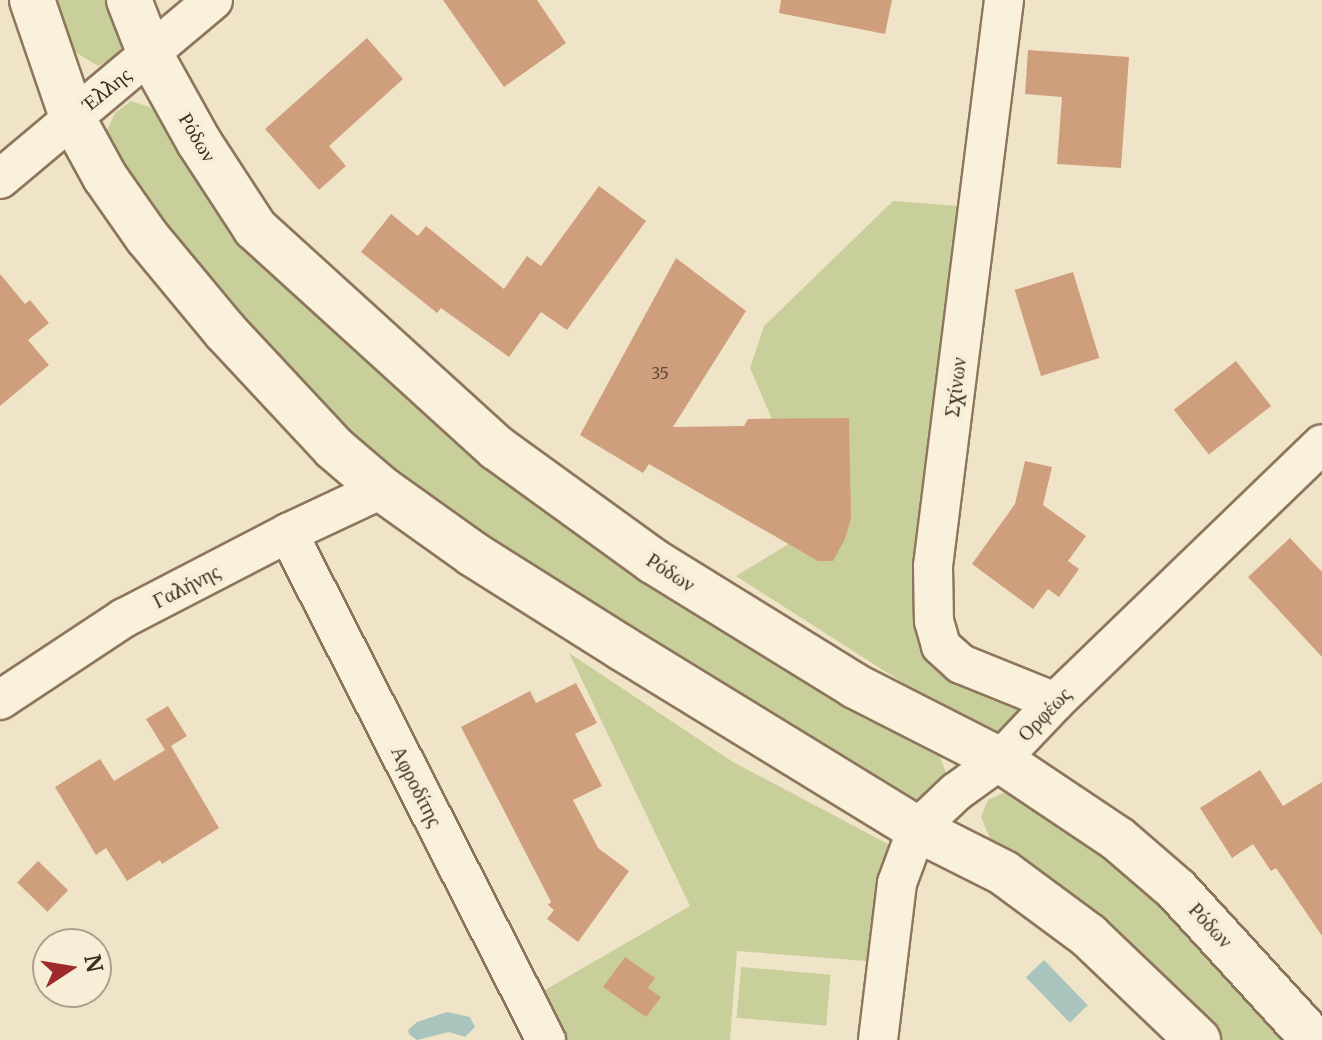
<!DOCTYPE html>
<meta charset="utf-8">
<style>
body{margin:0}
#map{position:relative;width:1322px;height:1040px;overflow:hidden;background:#f0e4c8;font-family:Merriweather,serif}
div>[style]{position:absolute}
.green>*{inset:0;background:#c9cf9b;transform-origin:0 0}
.water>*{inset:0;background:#a9c4bc;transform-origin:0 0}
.building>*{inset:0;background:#cf9f7d;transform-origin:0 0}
.roads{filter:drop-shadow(2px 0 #8d765c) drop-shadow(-2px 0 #8d765c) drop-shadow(0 2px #8d765c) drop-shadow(0 -2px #8d765c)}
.minor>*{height:38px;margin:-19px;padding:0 19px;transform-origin:19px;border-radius:19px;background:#faf1dc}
.tertiary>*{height:44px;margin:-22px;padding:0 22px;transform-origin:22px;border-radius:22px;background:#faf1dc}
span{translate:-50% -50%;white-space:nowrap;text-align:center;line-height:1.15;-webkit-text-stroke:8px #f7eed8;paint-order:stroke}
.number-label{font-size:16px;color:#624a37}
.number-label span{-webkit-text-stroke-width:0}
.street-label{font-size:20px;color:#3d2e20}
.north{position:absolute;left:32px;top:928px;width:80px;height:80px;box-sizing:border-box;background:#f7eed8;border:2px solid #ada18e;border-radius:50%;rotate:78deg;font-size:22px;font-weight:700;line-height:32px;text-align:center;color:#3d2e20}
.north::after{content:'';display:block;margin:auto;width:28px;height:36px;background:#9e2a2b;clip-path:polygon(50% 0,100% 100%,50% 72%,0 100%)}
</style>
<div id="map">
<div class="green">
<div style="clip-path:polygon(52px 0,114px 0,124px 30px,119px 57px,98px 66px,75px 52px)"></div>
<div style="clip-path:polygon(131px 101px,150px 107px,167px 126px,273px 275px,401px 394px,529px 496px,938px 751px,950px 784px,938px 799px,913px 804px,466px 525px,356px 440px,228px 311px,115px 165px,107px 130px,115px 113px)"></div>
<div style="clip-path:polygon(893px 201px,959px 206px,912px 577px,917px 635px,947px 674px,1024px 710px,994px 741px,736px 576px,818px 526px,750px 368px,764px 326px)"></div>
<div style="clip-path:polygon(569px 653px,733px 762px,890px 845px,866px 961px,737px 951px,730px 1040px,562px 1040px,538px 994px,690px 906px)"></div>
<div style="clip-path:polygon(1007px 791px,1031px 797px,1168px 903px,1290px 1040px,1215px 1040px,992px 843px,981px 817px,988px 800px)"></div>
<div style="left:741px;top:967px;width:90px;height:51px;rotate:5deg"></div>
</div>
<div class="water">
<div style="left:1044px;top:960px;width:63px;height:25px;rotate:46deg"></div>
<div style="clip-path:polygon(447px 1012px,470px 1017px,475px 1027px,465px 1037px,449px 1032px,417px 1040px,409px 1034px,408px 1030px,417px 1022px)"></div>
</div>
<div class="building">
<div style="clip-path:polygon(443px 0,537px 0,566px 43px,504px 87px)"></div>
<div style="clip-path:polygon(781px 0,892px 0,885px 34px,779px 13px)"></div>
<div style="clip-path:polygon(367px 38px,403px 79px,329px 146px,346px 166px,319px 190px,265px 129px)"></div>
<div style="clip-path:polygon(1028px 50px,1129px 57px,1121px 168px,1057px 164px,1062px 97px,1025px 94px)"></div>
<div style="clip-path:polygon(599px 186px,646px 221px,567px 330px,541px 312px,509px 357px,441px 308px,437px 313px,361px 252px,391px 214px,418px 236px,426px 226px,504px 289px,527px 256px,541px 266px)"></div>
<div style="clip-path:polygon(676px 258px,746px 311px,673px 427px,744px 426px,748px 419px,849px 418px,851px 518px,845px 539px,833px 561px,818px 561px,649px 464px,643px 473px,580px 435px)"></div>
<div style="left:1073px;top:272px;width:90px;height:61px;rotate:73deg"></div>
<div style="clip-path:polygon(0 274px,25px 304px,30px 300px,49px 323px,28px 340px,49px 365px,0 406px)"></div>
<div style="left:1236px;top:361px;width:57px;height:79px;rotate:52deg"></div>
<div style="clip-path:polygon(1025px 461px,1052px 467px,1043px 505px,1086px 536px,1068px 561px,1079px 569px,1059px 597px,1048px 589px,1033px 609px,972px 564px,1015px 504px)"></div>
<div style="clip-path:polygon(1290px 538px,1322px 572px,1322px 657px,1248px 577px)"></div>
<div style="clip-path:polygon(576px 683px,597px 723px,575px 734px,602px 786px,573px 800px,598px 848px,629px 871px,578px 942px,547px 919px,554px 910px,548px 905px,551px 902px,461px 727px,530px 691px,536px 703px)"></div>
<div style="clip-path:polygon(168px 706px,187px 736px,171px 746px,219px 828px,162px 864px,160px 860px,127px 881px,106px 848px,96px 855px,55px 787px,100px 759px,114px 781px,165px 750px,146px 719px)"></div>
<div style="clip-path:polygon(1260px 770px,1283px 806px,1322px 782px,1322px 936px,1276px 868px,1271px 871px,1253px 844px,1232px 858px,1200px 808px)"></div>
<div style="left:38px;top:861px;width:42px;height:30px;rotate:44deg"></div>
<div style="clip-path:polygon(625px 957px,655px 978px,648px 988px,661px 997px,646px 1017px,603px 987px)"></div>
</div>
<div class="roads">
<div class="minor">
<div style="left:1004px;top:0;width:570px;rotate:97.15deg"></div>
<div style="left:933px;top:566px;width:55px;rotate:89deg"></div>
<div style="left:934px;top:621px;width:26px;rotate:74deg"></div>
<div style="left:941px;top:646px;width:27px;rotate:42deg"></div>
<div style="left:961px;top:664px;width:101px;rotate:22deg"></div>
<div style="left:0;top:179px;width:278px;rotate:-40deg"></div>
<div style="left:288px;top:533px;width:569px;rotate:63.03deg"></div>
<div style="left:0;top:700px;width:149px;rotate:-33.5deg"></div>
<div style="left:124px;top:618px;width:185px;rotate:-27.4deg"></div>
<div style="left:288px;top:533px;width:104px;rotate:-25.1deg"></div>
<div style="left:878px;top:1040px;width:158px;rotate:-83.1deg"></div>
<div style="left:897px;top:883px;width:58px;rotate:-69.7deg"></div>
<div style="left:917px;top:829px;width:54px;rotate:-43.5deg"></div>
<div style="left:956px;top:792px;width:54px;rotate:-36deg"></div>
<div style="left:1000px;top:760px;width:80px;rotate:-46.5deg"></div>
<div style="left:1055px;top:702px;width:371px;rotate:-44deg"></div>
</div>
<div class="tertiary">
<div style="left:32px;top:0;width:124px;rotate:71.1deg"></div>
<div style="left:72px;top:117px;width:68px;rotate:61.2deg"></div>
<div style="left:105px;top:177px;width:73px;rotate:55deg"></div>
<div style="left:147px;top:237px;width:122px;rotate:50.3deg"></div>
<div style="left:225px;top:331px;width:160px;rotate:47deg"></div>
<div style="left:334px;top:448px;width:63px;rotate:40.5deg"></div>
<div style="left:382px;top:489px;width:112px;rotate:35.5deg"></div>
<div style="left:473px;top:554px;width:176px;rotate:32.2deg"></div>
<div style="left:622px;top:648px;width:346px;rotate:31.5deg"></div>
<div style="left:917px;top:829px;width:97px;rotate:26.8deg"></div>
<div style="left:1004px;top:873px;width:106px;rotate:36.5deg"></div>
<div style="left:1089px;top:936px;width:151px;rotate:43.7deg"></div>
<div style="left:129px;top:0;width:58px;rotate:68.7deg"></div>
<div style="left:150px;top:54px;width:101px;rotate:60.9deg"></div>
<div style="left:199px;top:142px;width:103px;rotate:56.9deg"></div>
<div style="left:255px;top:228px;width:327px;rotate:42.3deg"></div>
<div style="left:497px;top:448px;width:193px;rotate:35.9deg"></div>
<div style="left:653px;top:561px;width:238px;rotate:31.7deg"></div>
<div style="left:855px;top:686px;width:163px;rotate:27deg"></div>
<div style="left:1000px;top:760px;width:142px;rotate:33.8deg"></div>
<div style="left:1118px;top:839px;width:78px;rotate:40.8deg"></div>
<div style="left:1177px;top:890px;width:203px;rotate:47.6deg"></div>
</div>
</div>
<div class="number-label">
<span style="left:660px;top:373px">35</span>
</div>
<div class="street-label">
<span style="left:106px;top:89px;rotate:-39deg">Έλλης</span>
<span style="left:198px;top:137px;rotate:59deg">Ρόδων</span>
<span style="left:955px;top:387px;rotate:-83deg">Σχίνων</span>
<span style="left:671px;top:572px;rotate:33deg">Ρόδων</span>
<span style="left:186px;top:586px;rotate:-27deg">Γαλήνης</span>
<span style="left:1044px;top:714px;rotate:-46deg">Ορφέως</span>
<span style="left:417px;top:786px;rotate:63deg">Αφροδίτης</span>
<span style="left:1211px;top:925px;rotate:47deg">Ρόδων</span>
</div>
<div class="north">N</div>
</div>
